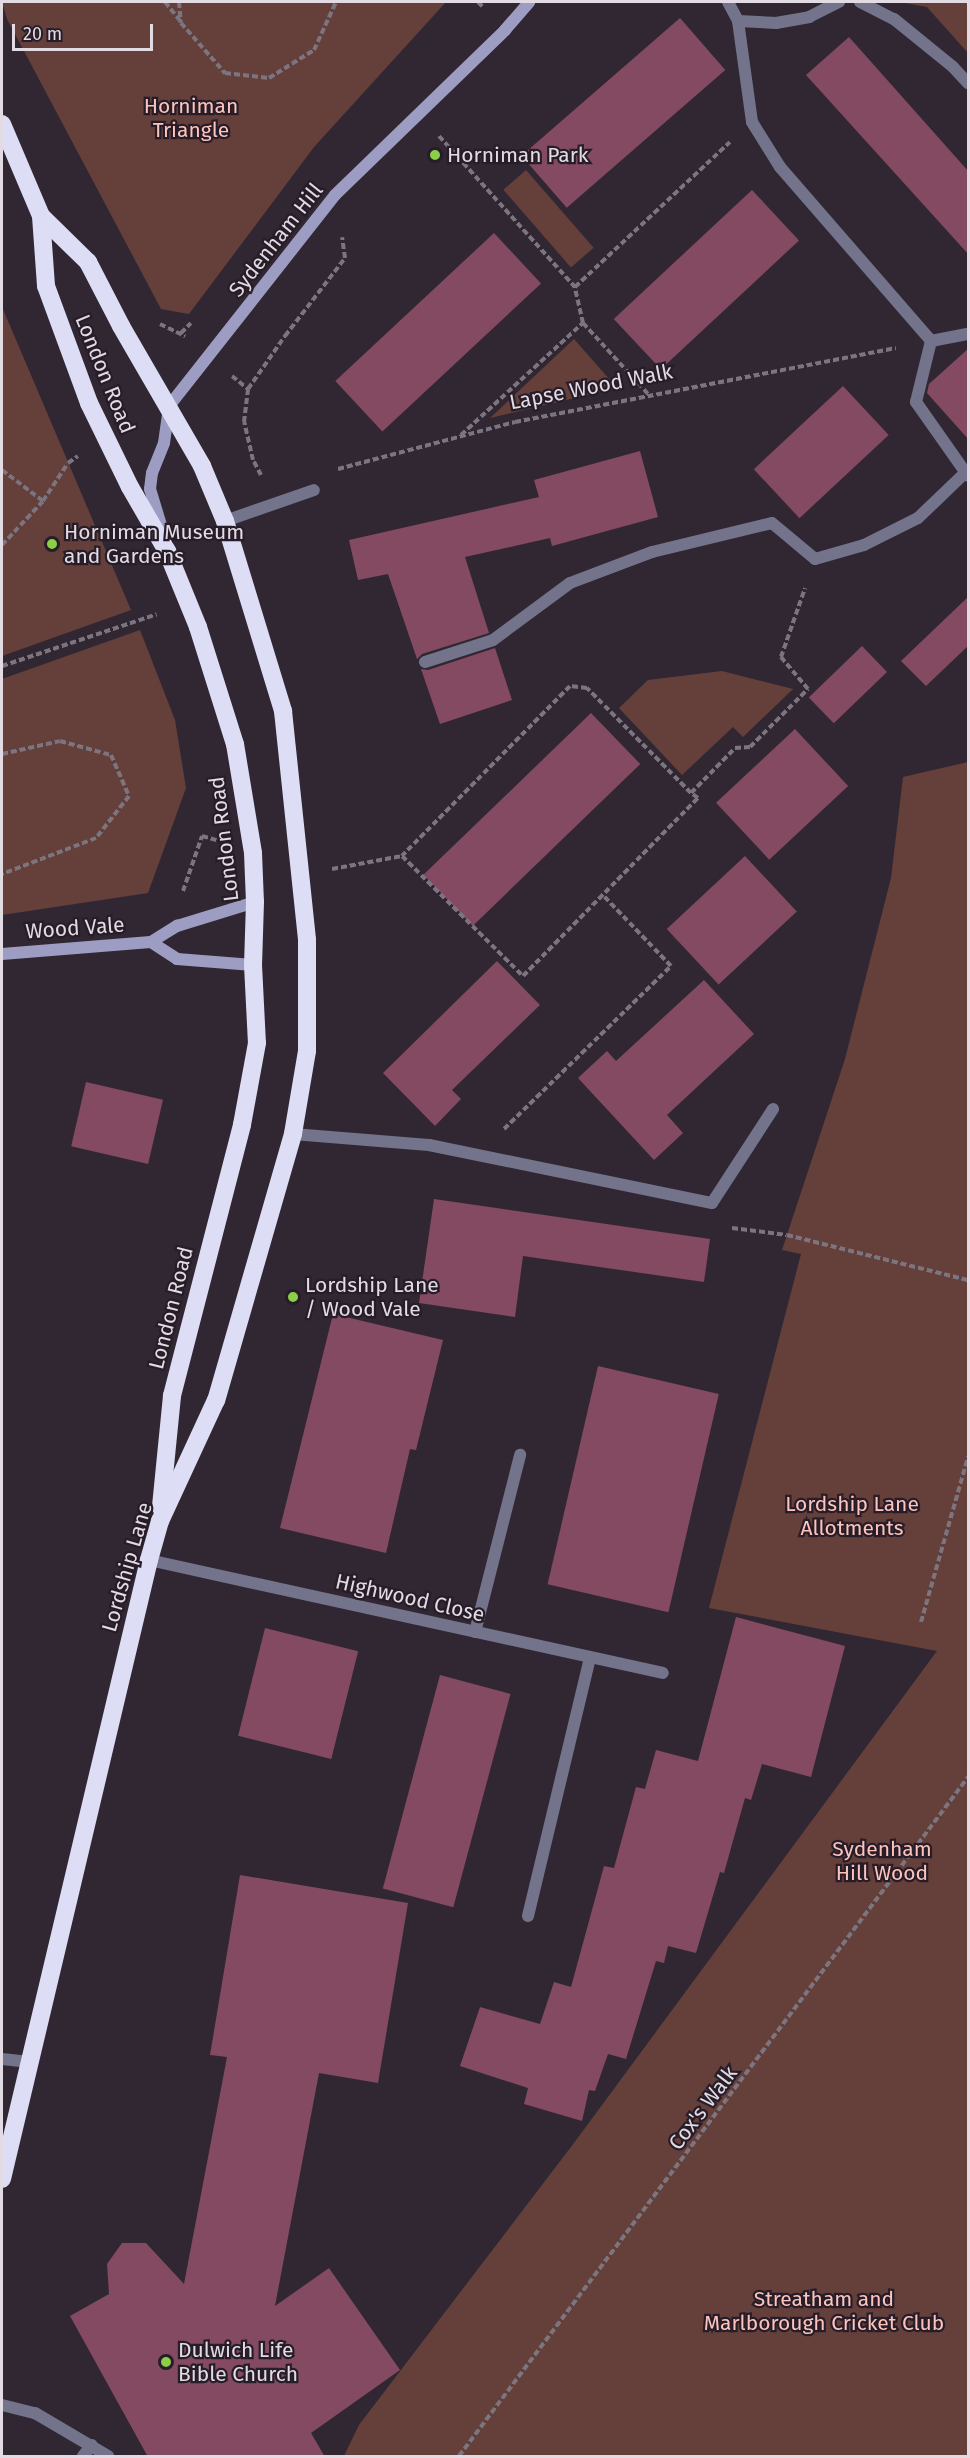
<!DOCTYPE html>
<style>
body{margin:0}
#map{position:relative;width:970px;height:2458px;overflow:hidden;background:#312733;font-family:"Fira Sans",sans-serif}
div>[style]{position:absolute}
.green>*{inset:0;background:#65403b;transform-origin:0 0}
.building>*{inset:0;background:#834a62;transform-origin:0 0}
.path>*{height:4px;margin-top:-2px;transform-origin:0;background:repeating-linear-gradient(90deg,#7c747e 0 6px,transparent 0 9px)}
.lane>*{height:12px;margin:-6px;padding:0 6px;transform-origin:6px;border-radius:6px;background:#73748c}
.street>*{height:12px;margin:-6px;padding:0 6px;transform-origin:6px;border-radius:6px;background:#73748c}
.secondary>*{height:12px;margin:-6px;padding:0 6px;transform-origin:6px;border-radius:6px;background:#9d9dc3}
.highway>*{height:18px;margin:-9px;padding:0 9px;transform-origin:9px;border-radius:9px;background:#ddddf5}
.dots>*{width:16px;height:16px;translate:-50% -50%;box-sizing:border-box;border:3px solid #271d29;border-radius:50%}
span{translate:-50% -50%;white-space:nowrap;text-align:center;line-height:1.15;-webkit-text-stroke:4.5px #271d29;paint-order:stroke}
.park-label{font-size:21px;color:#fec4bb}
.poi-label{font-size:21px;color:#e2dbe3}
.left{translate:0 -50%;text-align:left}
.street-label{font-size:21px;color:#e2dbe3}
.frame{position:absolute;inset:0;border:3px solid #e2dbe3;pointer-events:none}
.scale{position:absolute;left:12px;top:24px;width:141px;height:27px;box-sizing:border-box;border:3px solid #e2dbe3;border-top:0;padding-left:8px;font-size:18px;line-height:21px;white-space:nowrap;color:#e2dbe3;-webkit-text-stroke:4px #271d29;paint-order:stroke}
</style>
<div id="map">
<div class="green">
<div style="clip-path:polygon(2px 2px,446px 2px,314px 147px,189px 314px,161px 309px,7px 19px)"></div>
<div style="clip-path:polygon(899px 2px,968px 2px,968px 53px,927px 7px)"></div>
<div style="left:526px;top:170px;width:103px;height:30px;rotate:49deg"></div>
<div style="clip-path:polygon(2px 307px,131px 610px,2px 656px)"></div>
<div style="clip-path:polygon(574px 339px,617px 388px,490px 418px)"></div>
<div style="clip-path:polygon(140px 630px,175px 720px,186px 788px,148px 893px,2px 915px,2px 679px)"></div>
<div style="clip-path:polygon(722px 671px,793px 689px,743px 737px,733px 727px,682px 775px,619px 708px,648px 680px)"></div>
<div style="clip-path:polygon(968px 762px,968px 2456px,344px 2456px,359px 2425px,574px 2143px,937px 1651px,709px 1608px,801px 1254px,782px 1250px,845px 1059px,891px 878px,903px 777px)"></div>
</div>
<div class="building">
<div style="left:680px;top:18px;width:69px;height:210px;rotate:49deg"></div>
<div style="clip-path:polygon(849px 37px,969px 172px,969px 255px,806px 75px)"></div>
<div style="left:752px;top:190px;width:69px;height:189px;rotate:47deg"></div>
<div style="left:494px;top:233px;width:69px;height:217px;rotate:47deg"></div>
<div style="clip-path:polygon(969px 348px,969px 440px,927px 393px,929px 384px)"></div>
<div style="left:843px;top:386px;width:67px;height:122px;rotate:47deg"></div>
<div style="clip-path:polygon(640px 451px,658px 517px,552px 546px,550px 538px,465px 557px,489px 633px,422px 654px,417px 659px,388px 574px,358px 580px,349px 540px,539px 497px,534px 480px)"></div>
<div style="clip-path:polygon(969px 596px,969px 645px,926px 686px,901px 661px)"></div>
<div style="left:862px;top:646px;width:36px;height:74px;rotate:46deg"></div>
<div style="clip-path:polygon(495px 648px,512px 700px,440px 724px,421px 669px,428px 670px)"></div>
<div style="left:591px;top:713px;width:71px;height:233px;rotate:46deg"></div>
<div style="left:795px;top:729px;width:78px;height:108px;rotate:47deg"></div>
<div style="left:745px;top:856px;width:76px;height:107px;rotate:47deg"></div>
<div style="clip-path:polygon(497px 961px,540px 1005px,452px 1090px,461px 1099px,435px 1126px,383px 1073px)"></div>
<div style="clip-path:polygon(704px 980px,754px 1034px,667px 1115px,683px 1133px,654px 1160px,578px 1078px,607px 1051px,616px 1061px)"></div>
<div style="left:86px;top:1082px;width:79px;height:66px;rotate:13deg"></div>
<div style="clip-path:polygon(434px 1199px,710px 1239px,704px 1282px,523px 1256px,515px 1317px,419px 1303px)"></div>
<div style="clip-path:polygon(333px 1314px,443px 1340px,416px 1450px,410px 1449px,386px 1553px,280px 1528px)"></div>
<div style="left:598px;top:1366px;width:124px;height:224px;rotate:13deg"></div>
<div style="clip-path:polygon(736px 1617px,845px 1646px,811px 1777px,762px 1764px,751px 1800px,745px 1798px,724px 1873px,720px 1872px,696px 1953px,668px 1946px,664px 1963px,656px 1961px,626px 2059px,608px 2054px,595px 2091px,589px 2090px,582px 2121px,524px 2104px,528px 2088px,460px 2066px,480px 2007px,540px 2024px,554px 1982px,571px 1987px,604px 1866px,614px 1868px,636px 1787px,645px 1789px,656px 1750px,698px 1761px)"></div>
<div style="left:265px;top:1628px;width:96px;height:111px;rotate:14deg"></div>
<div style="left:440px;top:1675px;width:73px;height:221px;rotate:15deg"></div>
<div style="clip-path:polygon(240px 1875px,408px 1903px,378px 2083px,319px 2073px,275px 2306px,329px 2268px,400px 2370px,311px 2433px,325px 2457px,148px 2457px,70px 2316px,109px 2294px,107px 2264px,122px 2243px,146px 2243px,184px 2284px,227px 2057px,210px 2055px)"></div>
</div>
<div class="path">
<div style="left:165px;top:2px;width:26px;rotate:51deg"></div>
<div style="left:179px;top:2px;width:21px;rotate:85deg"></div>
<div style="left:181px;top:23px;width:67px;rotate:48.7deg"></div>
<div style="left:225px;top:73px;width:44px;rotate:6.5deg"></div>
<div style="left:269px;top:78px;width:53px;rotate:-31.9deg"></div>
<div style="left:314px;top:50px;width:53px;rotate:-65.4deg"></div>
<div style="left:478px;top:2px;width:8px;rotate:45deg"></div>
<div style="left:439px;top:136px;width:203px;rotate:48deg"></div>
<div style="left:583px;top:323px;width:98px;rotate:47.5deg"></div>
<div style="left:160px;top:324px;width:28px;rotate:26deg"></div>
<div style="left:181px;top:333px;width:14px;rotate:-45deg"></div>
<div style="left:232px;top:376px;width:21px;rotate:39deg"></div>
<div style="left:461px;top:435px;width:166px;rotate:-42.6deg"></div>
<div style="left:583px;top:323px;width:37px;rotate:-103deg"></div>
<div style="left:575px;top:287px;width:212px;rotate:-43.1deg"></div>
<div style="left:338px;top:469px;width:183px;rotate:-14.9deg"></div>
<div style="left:515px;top:422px;width:388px;rotate:-11deg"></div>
<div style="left:2px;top:470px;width:51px;rotate:37.1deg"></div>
<div style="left:261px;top:475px;width:17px;rotate:-118deg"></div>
<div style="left:253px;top:460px;width:39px;rotate:-103deg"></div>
<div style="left:244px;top:422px;width:33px;rotate:-83deg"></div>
<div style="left:248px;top:389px;width:65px;rotate:-55.1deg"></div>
<div style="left:285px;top:336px;width:98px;rotate:-52.4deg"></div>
<div style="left:345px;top:258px;width:21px;rotate:-98deg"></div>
<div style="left:2px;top:545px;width:60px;rotate:-47deg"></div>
<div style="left:43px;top:501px;width:45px;rotate:-56.7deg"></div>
<div style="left:68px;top:463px;width:12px;rotate:-35deg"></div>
<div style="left:2px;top:666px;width:163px;rotate:-18.5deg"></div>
<div style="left:2px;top:754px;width:59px;rotate:-12.6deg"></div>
<div style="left:60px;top:741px;width:53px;rotate:15.4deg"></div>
<div style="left:111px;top:755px;width:45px;rotate:66.3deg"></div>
<div style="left:129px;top:796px;width:53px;rotate:128.2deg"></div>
<div style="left:96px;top:838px;width:101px;rotate:159deg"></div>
<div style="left:691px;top:793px;width:148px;rotate:-134.7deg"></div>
<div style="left:587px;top:688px;width:17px;rotate:-173deg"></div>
<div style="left:570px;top:686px;width:239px;rotate:134.7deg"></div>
<div style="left:402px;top:856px;width:170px;rotate:44.8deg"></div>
<div style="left:523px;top:976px;width:250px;rotate:-45.5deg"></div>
<div style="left:698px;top:798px;width:9px;rotate:-144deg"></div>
<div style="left:691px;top:793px;width:63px;rotate:-45.6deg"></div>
<div style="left:735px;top:748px;width:15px;rotate:-4deg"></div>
<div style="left:750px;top:747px;width:82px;rotate:-45deg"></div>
<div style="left:808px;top:689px;width:42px;rotate:-130.2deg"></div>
<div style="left:781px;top:657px;width:73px;rotate:-70.8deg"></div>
<div style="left:332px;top:869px;width:71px;rotate:-10.5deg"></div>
<div style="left:183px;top:891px;width:58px;rotate:-70.9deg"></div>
<div style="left:202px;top:836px;width:15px;rotate:16deg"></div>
<div style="left:504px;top:1129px;width:233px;rotate:-44.3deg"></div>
<div style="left:671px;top:966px;width:98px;rotate:-133.8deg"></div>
<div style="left:732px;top:1228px;width:55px;rotate:7.3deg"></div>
<div style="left:787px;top:1235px;width:187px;rotate:14deg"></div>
<div style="left:921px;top:1622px;width:172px;rotate:-74.1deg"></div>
<div style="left:459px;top:2456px;width:849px;rotate:-53.14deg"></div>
</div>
<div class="lane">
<div style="left:225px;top:521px;width:94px;rotate:-19.2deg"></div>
<div style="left:293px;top:1134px;width:136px;rotate:4.6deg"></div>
<div style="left:429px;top:1145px;width:289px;rotate:11.6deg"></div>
<div style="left:712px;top:1203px;width:112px;rotate:-57deg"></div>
<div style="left:475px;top:1632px;width:183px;rotate:-75.7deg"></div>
<div style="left:2px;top:2405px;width:34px;rotate:14deg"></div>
<div style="left:35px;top:2413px;width:85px;rotate:30.5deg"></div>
<div style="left:83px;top:2456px;width:14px;rotate:-51deg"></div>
</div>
<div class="street">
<div style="left:728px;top:2px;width:21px;rotate:62deg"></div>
<div style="left:738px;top:21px;width:102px;rotate:82.1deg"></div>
<div style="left:752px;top:122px;width:53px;rotate:58.1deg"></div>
<div style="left:780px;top:167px;width:230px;rotate:49deg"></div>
<div style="left:860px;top:2px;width:38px;rotate:27deg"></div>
<div style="left:894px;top:19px;width:76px;rotate:39.1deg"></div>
<div style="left:953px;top:67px;width:22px;rotate:47deg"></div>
<div style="left:738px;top:21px;width:38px;rotate:3deg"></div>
<div style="left:776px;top:23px;width:34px;rotate:-10deg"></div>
<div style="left:809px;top:17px;width:34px;rotate:-27deg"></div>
<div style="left:931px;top:341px;width:63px;rotate:103.8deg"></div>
<div style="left:916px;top:402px;width:90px;rotate:54.9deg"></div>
<div style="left:931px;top:341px;width:38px;rotate:-11deg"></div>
<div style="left:425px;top:662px;width:71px;rotate:-17.9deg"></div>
<div style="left:493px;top:640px;width:96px;rotate:-36.5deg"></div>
<div style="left:570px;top:583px;width:88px;rotate:-20.7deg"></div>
<div style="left:652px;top:552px;width:123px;rotate:-13.6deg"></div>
<div style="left:772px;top:523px;width:56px;rotate:39.9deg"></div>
<div style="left:815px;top:559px;width:51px;rotate:-15.9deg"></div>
<div style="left:864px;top:545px;width:60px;rotate:-26.6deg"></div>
<div style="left:918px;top:518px;width:65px;rotate:-43.8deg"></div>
<div style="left:149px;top:1560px;width:526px;rotate:12.4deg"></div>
<div style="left:528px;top:1916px;width:265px;rotate:-76.5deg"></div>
<div style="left:2px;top:2059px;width:28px;rotate:6deg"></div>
</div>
<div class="secondary">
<div style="left:164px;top:535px;width:48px;rotate:-106.9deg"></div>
<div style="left:150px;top:489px;width:16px;rotate:-83deg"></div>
<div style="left:152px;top:473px;width:32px;rotate:-68deg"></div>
<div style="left:164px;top:443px;width:37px;rotate:-82deg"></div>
<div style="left:169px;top:406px;width:268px;rotate:-51.8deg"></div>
<div style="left:335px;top:195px;width:237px;rotate:-44.1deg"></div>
<div style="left:505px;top:30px;width:37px;rotate:-49deg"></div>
<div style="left:151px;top:942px;width:31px;rotate:33deg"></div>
<div style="left:177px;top:959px;width:76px;rotate:4.5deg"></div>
<div style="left:2px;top:954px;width:149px;rotate:-4.6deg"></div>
<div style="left:151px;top:942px;width:31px;rotate:-32deg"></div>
<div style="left:177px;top:926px;width:82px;rotate:-17.1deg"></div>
</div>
<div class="highway">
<div style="left:2px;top:124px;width:100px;rotate:67deg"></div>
<div style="left:41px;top:216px;width:66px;rotate:44.4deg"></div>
<div style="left:88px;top:262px;width:72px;rotate:62.7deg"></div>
<div style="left:121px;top:326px;width:162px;rotate:59.9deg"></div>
<div style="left:202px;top:466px;width:60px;rotate:67.3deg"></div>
<div style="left:225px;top:521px;width:199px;rotate:73deg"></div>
<div style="left:283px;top:711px;width:230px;rotate:84deg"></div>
<div style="left:307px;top:940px;width:111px;rotate:90deg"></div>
<div style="left:307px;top:1051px;width:84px;rotate:99.6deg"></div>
<div style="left:293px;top:1134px;width:277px;rotate:106.1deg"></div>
<div style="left:216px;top:1400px;width:133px;rotate:114.8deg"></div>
<div style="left:160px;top:1521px;width:41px;rotate:105.8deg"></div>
<div style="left:149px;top:1560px;width:636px;rotate:103.36deg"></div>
<div style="left:41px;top:216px;width:70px;rotate:85.9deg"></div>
<div style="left:46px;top:286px;width:125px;rotate:69.8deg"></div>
<div style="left:89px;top:403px;width:93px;rotate:64deg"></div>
<div style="left:130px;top:487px;width:74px;rotate:60deg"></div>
<div style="left:167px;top:551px;width:82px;rotate:67.8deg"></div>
<div style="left:198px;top:627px;width:123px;rotate:72.5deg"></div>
<div style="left:235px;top:744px;width:110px;rotate:80.6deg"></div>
<div style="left:253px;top:853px;width:49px;rotate:87.7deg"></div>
<div style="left:255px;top:902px;width:63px;rotate:91.8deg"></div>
<div style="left:253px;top:965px;width:78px;rotate:87.1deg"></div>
<div style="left:257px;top:1043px;width:83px;rotate:100.4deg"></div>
<div style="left:242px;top:1125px;width:280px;rotate:104.5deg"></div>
<div style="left:172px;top:1396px;width:112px;rotate:95.7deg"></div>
</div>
<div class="dots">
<div style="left:435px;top:155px;background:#8bce47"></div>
<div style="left:52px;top:544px;background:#8bce47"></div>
<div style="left:293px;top:1297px;background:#8bce47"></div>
<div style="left:166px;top:2362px;background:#8bce47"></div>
</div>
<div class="park-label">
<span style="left:191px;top:118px">Horniman<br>Triangle</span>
<span style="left:852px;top:1516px">Lordship Lane<br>Allotments</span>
<span style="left:882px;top:1861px">Sydenham<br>Hill Wood</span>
<span style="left:824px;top:2311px">Streatham and<br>Marlborough Cricket Club</span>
</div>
<div class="poi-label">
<span class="left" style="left:447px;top:155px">Horniman Park</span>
<span class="left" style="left:64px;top:544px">Horniman Museum<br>and Gardens</span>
<span class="left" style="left:305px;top:1297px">Lordship Lane<br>/ Wood Vale</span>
<span class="left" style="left:178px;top:2362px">Dulwich Life<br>Bible Church</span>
</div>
<div class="street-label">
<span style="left:276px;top:240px;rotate:-52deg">Sydenham Hill</span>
<span style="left:105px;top:374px;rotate:68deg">London Road</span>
<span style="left:591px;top:387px;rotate:-11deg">Lapse Wood Walk</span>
<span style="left:224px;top:839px;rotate:-97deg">London Road</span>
<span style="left:75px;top:928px;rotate:-4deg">Wood Vale</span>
<span style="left:171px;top:1308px;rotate:-76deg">London Road</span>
<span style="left:127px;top:1567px;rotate:-74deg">Lordship Lane</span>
<span style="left:410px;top:1598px;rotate:13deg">Highwood Close</span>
<span style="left:703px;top:2108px;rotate:-53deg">Cox's Walk</span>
</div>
<div class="frame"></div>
<div class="scale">20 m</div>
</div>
